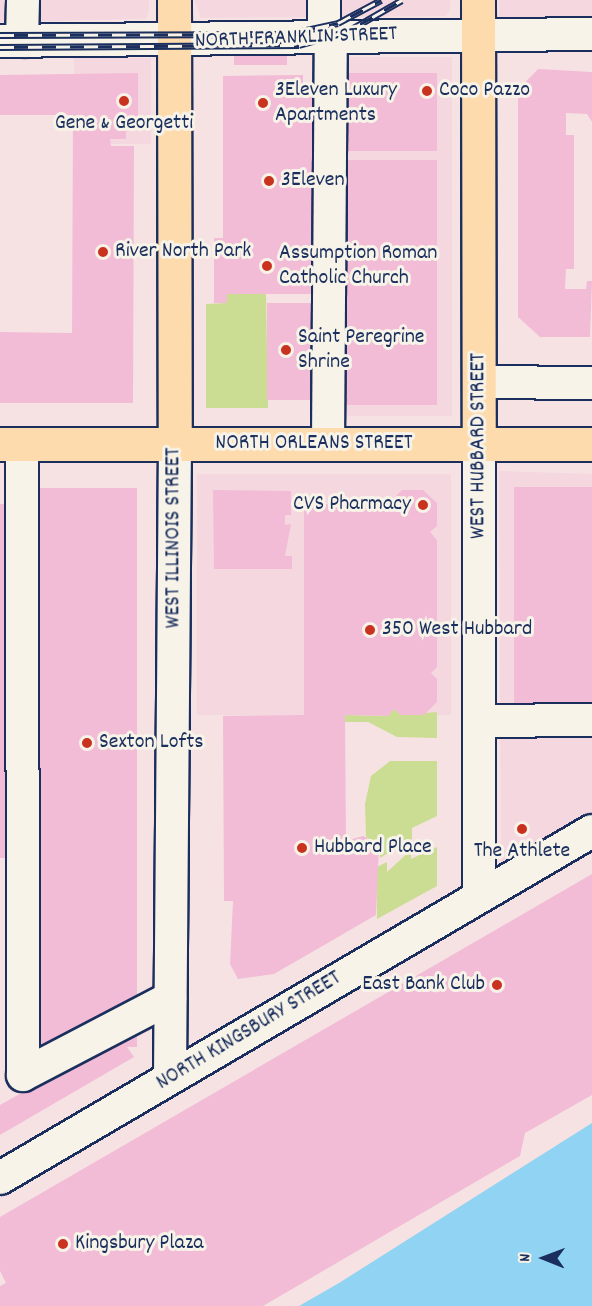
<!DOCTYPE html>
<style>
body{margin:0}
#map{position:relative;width:592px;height:1306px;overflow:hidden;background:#f6e2e3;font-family:Dekko,sans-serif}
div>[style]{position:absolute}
.built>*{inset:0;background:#f5d7df;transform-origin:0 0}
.green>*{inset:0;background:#cadd92}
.water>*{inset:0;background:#91d3f2}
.building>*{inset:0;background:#f2bcd6;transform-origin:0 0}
.roads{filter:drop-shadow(2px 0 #1b2f5e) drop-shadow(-2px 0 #1b2f5e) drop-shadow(0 2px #1b2f5e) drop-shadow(0 -2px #1b2f5e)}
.minor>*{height:32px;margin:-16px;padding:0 16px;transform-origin:16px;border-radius:16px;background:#f7f3e8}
.major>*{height:33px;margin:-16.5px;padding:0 16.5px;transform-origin:16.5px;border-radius:16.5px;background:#fedbac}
.rail>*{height:7px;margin-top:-3.5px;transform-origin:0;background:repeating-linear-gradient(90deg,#f7f3e8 0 14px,#1b2f5e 0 28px);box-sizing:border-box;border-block:2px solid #1b2f5e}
.dots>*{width:16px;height:16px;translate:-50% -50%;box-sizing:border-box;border:3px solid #f7f3e8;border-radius:50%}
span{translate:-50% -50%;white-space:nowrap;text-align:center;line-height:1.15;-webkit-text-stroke:6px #f7f3e8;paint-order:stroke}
.street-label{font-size:22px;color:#1b2f5e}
.poi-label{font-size:22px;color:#1b2f5e}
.left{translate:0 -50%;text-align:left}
.right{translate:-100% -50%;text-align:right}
.north{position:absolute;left:514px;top:1228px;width:60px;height:60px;-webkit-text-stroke:4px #f7f3e8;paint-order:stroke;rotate:271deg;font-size:16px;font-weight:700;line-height:24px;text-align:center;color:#1b2f5e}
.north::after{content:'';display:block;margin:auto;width:21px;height:27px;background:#1b2f5e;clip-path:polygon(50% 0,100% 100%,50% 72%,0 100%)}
</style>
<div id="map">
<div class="built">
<div style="clip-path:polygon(0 0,149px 0,149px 8px,147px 18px,137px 19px,0 22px)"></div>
<div style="clip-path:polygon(194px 0,450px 0,450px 10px,446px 16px,201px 18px)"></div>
<div style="left:499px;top:0;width:93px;height:19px"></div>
<div style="left:331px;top:57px;width:121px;height:359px"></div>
<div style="left:74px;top:58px;width:77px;height:86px"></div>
<div style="clip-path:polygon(499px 471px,592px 474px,592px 820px,501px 873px)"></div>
<div style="left:197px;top:474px;width:254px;height:241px"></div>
</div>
<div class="green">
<div style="clip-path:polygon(227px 294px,266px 294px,268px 408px,206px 408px,206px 304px,227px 303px)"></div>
<div style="clip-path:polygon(394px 709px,401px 715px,437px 712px,437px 738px,397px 737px,368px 722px,345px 722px,345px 715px,388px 716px)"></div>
<div style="clip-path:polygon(390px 761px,437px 761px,437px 816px,412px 828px,412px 839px,399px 846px,398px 835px,388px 840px,388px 853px,380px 858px,379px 844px,366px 837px,365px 804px,371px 776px)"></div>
<div style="clip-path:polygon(437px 847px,437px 886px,377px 919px,377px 867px,387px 862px,387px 872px,411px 850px,411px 859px)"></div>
</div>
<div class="water">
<div style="clip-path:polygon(592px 1123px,592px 1306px,299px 1306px,339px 1283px)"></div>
</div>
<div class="building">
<div style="left:234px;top:54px;width:53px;height:11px"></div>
<div style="clip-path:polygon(538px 69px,592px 72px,592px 122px,587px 114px,566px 113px,566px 135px,574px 135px,574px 269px,566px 269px,565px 289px,586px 289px,587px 281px,592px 281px,590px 337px,540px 337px,518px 317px,518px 90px)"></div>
<div style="clip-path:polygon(138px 73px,138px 128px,126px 129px,126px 139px,110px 139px,111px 146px,134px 146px,133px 403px,0 403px,0 332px,72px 333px,73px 115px,0 115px,0 75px)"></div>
<div style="left:335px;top:73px;width:102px;height:78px"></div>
<div style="clip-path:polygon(303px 75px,303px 86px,314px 86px,320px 294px,227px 294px,227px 303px,214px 303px,214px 238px,223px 238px,223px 76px)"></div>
<div style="left:334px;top:160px;width:103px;height:245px"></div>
<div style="left:267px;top:303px;width:46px;height:97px"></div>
<div style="left:514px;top:487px;width:78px;height:226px"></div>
<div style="left:35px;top:488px;width:102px;height:559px"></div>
<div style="clip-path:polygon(213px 490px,291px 491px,291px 515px,285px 515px,285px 525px,291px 524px,285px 556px,292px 556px,292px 569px,214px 569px)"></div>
<div style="clip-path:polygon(402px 490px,423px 490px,437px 503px,437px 526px,430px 532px,437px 540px,437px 667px,431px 673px,437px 679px,437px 702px,424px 715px,401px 715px,394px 709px,388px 716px,345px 715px,346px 841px,363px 836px,379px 844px,376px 915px,274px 974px,238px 979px,230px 964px,233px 901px,224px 901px,223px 716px,304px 715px,304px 504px,388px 504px)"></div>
<div style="clip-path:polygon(0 504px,6px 504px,5px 858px,0 858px)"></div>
<div style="clip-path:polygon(592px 874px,592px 1095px,525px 1133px,520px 1156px,263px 1306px,0 1306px,0 1286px,6px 1283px,0 1271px,0 1217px)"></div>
<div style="clip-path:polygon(120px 1037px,134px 1057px,0 1135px,0 1105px)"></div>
</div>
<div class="roads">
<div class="minor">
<div style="left:323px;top:36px;width:36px;rotate:-88deg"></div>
<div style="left:0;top:41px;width:592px;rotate:-0.68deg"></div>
<div style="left:22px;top:41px;width:41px;rotate:-88.6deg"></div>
<div style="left:479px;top:382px;width:113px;rotate:0.5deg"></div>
<div style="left:328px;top:443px;width:407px;rotate:-89.6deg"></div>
<div style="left:22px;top:444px;width:631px;rotate:89.91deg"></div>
<div style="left:23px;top:1075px;width:166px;rotate:-27.6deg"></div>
<div style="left:479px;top:444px;width:449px;rotate:90deg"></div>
<div style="left:479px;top:721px;width:113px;rotate:-0.5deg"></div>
<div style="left:170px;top:1077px;width:633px;rotate:-89.55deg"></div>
<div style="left:0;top:1178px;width:686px;rotate:-30.38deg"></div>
</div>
<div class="major">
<div style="left:174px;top:0;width:444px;rotate:89.9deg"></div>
<div style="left:478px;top:0;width:444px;rotate:89.9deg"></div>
<div style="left:0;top:444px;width:592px"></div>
</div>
</div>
<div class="rail">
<div style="left:0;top:35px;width:288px;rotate:-0.2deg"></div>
<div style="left:288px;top:34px;width:51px;rotate:-12.4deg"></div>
<div style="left:338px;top:23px;width:49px;rotate:-28.1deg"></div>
<div style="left:0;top:47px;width:299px;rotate:-0.4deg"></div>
<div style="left:299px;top:45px;width:51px;rotate:-15.9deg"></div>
<div style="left:348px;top:31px;width:62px;rotate:-29.9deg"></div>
</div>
<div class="dots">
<div style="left:427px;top:91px;background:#c8321e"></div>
<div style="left:124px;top:101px;background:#c8321e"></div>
<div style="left:263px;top:103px;background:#c8321e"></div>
<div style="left:269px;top:181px;background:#c8321e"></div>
<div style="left:103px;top:252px;background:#c8321e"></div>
<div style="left:267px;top:266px;background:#c8321e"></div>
<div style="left:286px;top:350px;background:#c8321e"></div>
<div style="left:423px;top:505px;background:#c8321e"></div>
<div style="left:370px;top:630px;background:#c8321e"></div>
<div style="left:87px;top:743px;background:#c8321e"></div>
<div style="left:522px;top:829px;background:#c8321e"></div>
<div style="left:302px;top:848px;background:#c8321e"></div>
<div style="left:497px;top:985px;background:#c8321e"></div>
<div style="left:63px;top:1244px;background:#c8321e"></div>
</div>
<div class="street-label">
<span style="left:296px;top:38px;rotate:-2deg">NORTH FRANKLIN STREET</span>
<span style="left:314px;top:444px">NORTH ORLEANS STREET</span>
<span style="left:479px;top:446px;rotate:-90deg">WEST HUBBARD STREET</span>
<span style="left:174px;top:538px;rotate:-90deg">WEST ILLINOIS STREET</span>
<span style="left:249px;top:1031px;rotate:-31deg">NORTH KINGSBURY STREET</span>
</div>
<div class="poi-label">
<span class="left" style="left:275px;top:103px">3Eleven Luxury<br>Apartments</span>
<span class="left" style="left:439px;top:91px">Coco Pazzo</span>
<span style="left:124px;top:124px">Gene &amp; Georgetti</span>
<span class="left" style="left:281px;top:181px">3Eleven</span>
<span class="left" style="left:115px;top:252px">River North Park</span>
<span class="left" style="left:279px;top:266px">Assumption Roman<br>Catholic Church</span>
<span class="left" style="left:298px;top:350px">Saint Peregrine<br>Shrine</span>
<span class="right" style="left:411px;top:505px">CVS Pharmacy</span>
<span class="left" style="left:382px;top:630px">350 West Hubbard</span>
<span class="left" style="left:99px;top:743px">Sexton Lofts</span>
<span class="left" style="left:314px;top:848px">Hubbard Place</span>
<span style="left:522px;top:852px">The Athlete</span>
<span class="right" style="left:485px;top:985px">East Bank Club</span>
<span class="left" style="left:75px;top:1244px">Kingsbury Plaza</span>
</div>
<div class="north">N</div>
</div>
